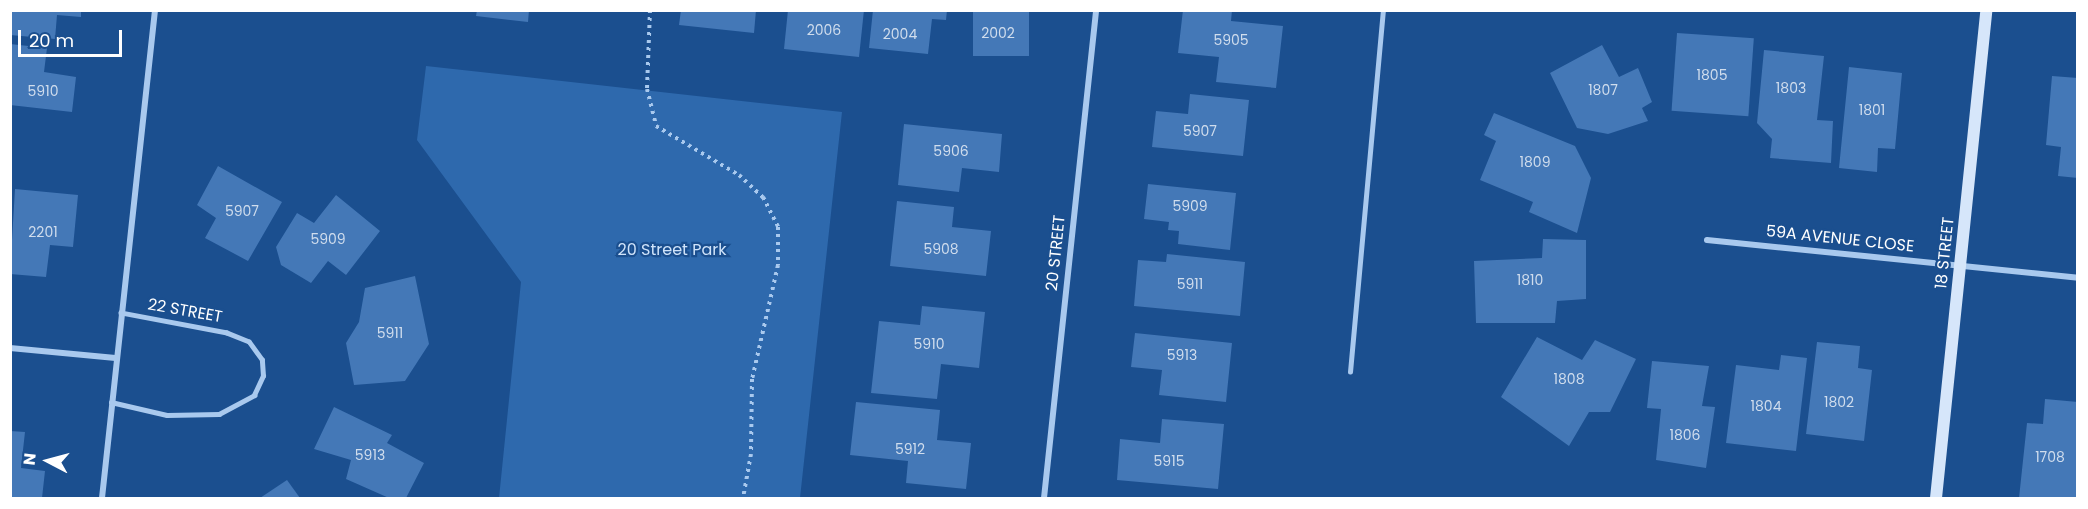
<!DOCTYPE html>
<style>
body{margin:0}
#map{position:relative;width:2088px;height:509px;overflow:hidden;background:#1b4f8f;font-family:Poppins,sans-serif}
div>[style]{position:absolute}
.green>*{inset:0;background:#2e69ad}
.building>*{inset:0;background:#4478b7;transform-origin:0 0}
.path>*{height:4px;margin-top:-2px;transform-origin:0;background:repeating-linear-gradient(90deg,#a9c9ee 0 3px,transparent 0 7.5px)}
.lane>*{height:4.5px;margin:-2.25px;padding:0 2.25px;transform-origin:2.25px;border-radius:2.25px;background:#a9c9ee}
.street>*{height:6px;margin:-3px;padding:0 3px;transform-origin:3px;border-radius:3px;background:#a9c9ee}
.secondary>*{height:12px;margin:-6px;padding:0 6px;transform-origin:6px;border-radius:6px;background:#d6e6fa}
span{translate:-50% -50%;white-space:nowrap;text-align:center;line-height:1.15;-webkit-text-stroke:4.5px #1b4f8f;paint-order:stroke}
.number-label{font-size:14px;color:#d0dded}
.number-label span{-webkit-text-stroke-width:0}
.street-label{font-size:16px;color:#fff}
.park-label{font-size:16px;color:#cfe3fa}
.frame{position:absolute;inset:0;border:12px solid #fff;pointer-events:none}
.north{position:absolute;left:18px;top:431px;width:60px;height:60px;-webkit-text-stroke:4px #1b4f8f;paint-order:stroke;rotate:276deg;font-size:16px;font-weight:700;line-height:24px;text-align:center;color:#fff}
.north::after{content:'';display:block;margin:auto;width:21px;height:27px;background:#fff;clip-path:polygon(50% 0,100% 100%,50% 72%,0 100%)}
.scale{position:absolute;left:18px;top:30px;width:104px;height:27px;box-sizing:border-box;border:3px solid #fff;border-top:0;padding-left:8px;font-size:18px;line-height:21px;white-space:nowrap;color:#fff;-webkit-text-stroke:4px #1b4f8f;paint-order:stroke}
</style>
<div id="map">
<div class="green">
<div style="clip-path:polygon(426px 66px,842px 112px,800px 498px,499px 498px,521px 282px,417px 140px)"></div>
</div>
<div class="building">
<div style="clip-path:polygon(10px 10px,81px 10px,81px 17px,57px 15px,55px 39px,10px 35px)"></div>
<div style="clip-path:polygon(477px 10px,529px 10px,528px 22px,476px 16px)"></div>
<div style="clip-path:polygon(681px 10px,756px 10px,754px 33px,679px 25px)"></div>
<div style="clip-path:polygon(788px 10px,864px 10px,859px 57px,784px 49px)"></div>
<div style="clip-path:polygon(873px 10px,947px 10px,946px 20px,932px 19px,928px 54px,869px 48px)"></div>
<div style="left:973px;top:10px;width:56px;height:46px"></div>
<div style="clip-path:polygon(1183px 10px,1232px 10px,1231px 21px,1283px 26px,1276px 88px,1216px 82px,1219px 57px,1178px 53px)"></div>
<div style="left:1677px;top:33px;width:77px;height:78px;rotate:4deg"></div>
<div style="clip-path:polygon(10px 44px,47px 48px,44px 72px,76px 77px,72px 112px,10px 105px)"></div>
<div style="clip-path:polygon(1602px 45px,1619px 77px,1638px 68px,1652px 102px,1642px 108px,1648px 121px,1608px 134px,1577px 128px,1550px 73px)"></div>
<div style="clip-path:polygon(1764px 50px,1824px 56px,1817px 120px,1833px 121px,1831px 163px,1770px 158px,1772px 139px,1757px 123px)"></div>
<div style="clip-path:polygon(1849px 67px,1902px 73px,1895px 149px,1878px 148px,1877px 172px,1839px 168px)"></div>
<div style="clip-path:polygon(2052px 76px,2078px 78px,2078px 178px,2058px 176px,2061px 147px,2046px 145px)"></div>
<div style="clip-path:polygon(1190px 94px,1249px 100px,1243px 156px,1152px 147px,1156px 111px,1188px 114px)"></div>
<div style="clip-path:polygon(1494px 113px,1575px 146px,1591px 178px,1577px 233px,1529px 212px,1533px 202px,1480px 180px,1496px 141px,1484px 135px)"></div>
<div style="clip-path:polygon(904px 124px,1002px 134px,999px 172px,962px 168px,959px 192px,898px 185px)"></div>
<div style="clip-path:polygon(218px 166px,282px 202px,248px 261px,205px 238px,216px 218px,197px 205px)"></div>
<div style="clip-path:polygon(1148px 184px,1236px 193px,1230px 250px,1178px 244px,1179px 231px,1168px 230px,1169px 222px,1144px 219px)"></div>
<div style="clip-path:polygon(15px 189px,78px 195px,73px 247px,50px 245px,46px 277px,10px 274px)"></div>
<div style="clip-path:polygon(336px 195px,380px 231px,346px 275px,328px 261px,311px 283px,281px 265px,276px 247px,297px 213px,314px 223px)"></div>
<div style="clip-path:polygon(897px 201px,954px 207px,952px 227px,991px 231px,986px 276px,890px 266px)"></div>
<div style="clip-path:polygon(1543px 239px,1586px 240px,1586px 299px,1557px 301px,1555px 323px,1476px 323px,1474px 261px,1542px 258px)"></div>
<div style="clip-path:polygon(1167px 254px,1245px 262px,1240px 316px,1134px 306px,1138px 260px,1166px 262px)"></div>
<div style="clip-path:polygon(415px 276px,429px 344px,405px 381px,354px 385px,346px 343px,359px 322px,365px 288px)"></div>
<div style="clip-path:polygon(922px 306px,985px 312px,979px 368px,941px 364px,937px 399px,871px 393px,879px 321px,920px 325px)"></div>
<div style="clip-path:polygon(1135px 333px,1232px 343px,1226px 402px,1159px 395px,1162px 370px,1131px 367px)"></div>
<div style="clip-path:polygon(1537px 337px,1582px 360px,1595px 340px,1636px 359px,1610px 412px,1589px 412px,1569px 446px,1501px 397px)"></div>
<div style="clip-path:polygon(1817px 342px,1860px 346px,1858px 368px,1872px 370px,1864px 441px,1806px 434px)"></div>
<div style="clip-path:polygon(1781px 355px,1807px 358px,1796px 451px,1726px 443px,1736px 365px,1779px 370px)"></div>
<div style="clip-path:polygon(1652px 361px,1709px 366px,1702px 406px,1715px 407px,1706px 468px,1656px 460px,1661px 409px,1647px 408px)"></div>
<div style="clip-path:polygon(2045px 399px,2078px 402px,2077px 498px,2019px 498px,2027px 423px,2043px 424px)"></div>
<div style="clip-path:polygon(856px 402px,940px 410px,937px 440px,971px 443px,966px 489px,906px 483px,908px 461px,850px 455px)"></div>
<div style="clip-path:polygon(334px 407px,392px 435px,387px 443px,424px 463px,406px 498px,389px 498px,346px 479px,351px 460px,314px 449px)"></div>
<div style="clip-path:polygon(1162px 419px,1224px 424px,1218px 489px,1117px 480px,1120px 439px,1160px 443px)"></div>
<div style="clip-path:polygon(10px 431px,25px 432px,21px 468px,45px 471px,42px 498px,10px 498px)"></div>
<div style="clip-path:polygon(287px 480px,300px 498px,260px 498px)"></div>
</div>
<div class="path">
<div style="left:650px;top:10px;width:79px;rotate:92.2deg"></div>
<div style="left:647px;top:89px;width:38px;rotate:76deg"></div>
<div style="left:656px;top:126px;width:96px;rotate:30.6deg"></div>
<div style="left:739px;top:175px;width:33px;rotate:43deg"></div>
<div style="left:763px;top:197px;width:34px;rotate:63deg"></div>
<div style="left:778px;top:227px;width:38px;rotate:90deg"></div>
<div style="left:778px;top:265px;width:117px;rotate:102.8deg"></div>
<div style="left:752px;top:379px;width:75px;rotate:90.8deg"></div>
<div style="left:751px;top:454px;width:45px;rotate:100.3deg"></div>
</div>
<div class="lane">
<div style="left:1350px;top:372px;width:364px;rotate:-84.8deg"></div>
<div style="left:111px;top:402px;width:57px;rotate:13.1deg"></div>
<div style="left:167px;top:415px;width:52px;rotate:-1.1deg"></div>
<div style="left:219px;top:414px;width:40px;rotate:-28deg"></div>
<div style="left:254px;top:395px;width:21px;rotate:-65deg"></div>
<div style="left:263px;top:376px;width:16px;rotate:-94deg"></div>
<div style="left:262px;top:360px;width:22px;rotate:-126deg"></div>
<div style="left:249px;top:342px;width:24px;rotate:-158deg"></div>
<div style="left:227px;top:333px;width:108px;rotate:-169.3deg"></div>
</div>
<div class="street">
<div style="left:1707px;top:240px;width:373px;rotate:5.8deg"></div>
<div style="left:10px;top:348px;width:106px;rotate:5.4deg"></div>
<div style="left:102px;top:498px;width:491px;rotate:-83.8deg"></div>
<div style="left:1044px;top:498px;width:491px;rotate:-83.9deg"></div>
</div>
<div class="secondary">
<div style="left:1936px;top:498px;width:491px;rotate:-84.1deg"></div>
</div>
<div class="number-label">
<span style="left:824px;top:30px">2006</span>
<span style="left:998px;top:33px">2002</span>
<span style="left:900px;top:34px">2004</span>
<span style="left:1231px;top:40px">5905</span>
<span style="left:1712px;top:75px">1805</span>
<span style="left:1791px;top:88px">1803</span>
<span style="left:1603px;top:90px">1807</span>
<span style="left:43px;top:91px">5910</span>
<span style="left:1872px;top:110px">1801</span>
<span style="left:1200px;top:131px">5907</span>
<span style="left:951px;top:151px">5906</span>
<span style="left:1535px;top:162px">1809</span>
<span style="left:1190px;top:206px">5909</span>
<span style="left:242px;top:211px">5907</span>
<span style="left:43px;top:232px">2201</span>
<span style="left:328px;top:239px">5909</span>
<span style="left:941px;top:249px">5908</span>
<span style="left:1530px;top:280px">1810</span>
<span style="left:1190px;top:284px">5911</span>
<span style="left:390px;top:333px">5911</span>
<span style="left:929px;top:344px">5910</span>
<span style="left:1182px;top:355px">5913</span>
<span style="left:1569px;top:379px">1808</span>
<span style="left:1839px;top:402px">1802</span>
<span style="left:1766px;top:406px">1804</span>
<span style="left:1685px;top:435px">1806</span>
<span style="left:910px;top:449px">5912</span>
<span style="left:370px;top:455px">5913</span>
<span style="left:2050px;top:457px">1708</span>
<span style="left:1169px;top:461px">5915</span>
</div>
<div class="street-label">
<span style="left:1840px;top:239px;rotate:6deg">59A AVENUE CLOSE</span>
<span style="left:1056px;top:253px;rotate:-84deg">20 STREET</span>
<span style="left:1945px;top:253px;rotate:-84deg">18 STREET</span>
<span style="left:185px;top:311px;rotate:10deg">22 STREET</span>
</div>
<div class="park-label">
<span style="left:672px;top:250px">20 Street Park</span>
</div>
<div class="frame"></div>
<div class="north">N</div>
<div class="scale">20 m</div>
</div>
